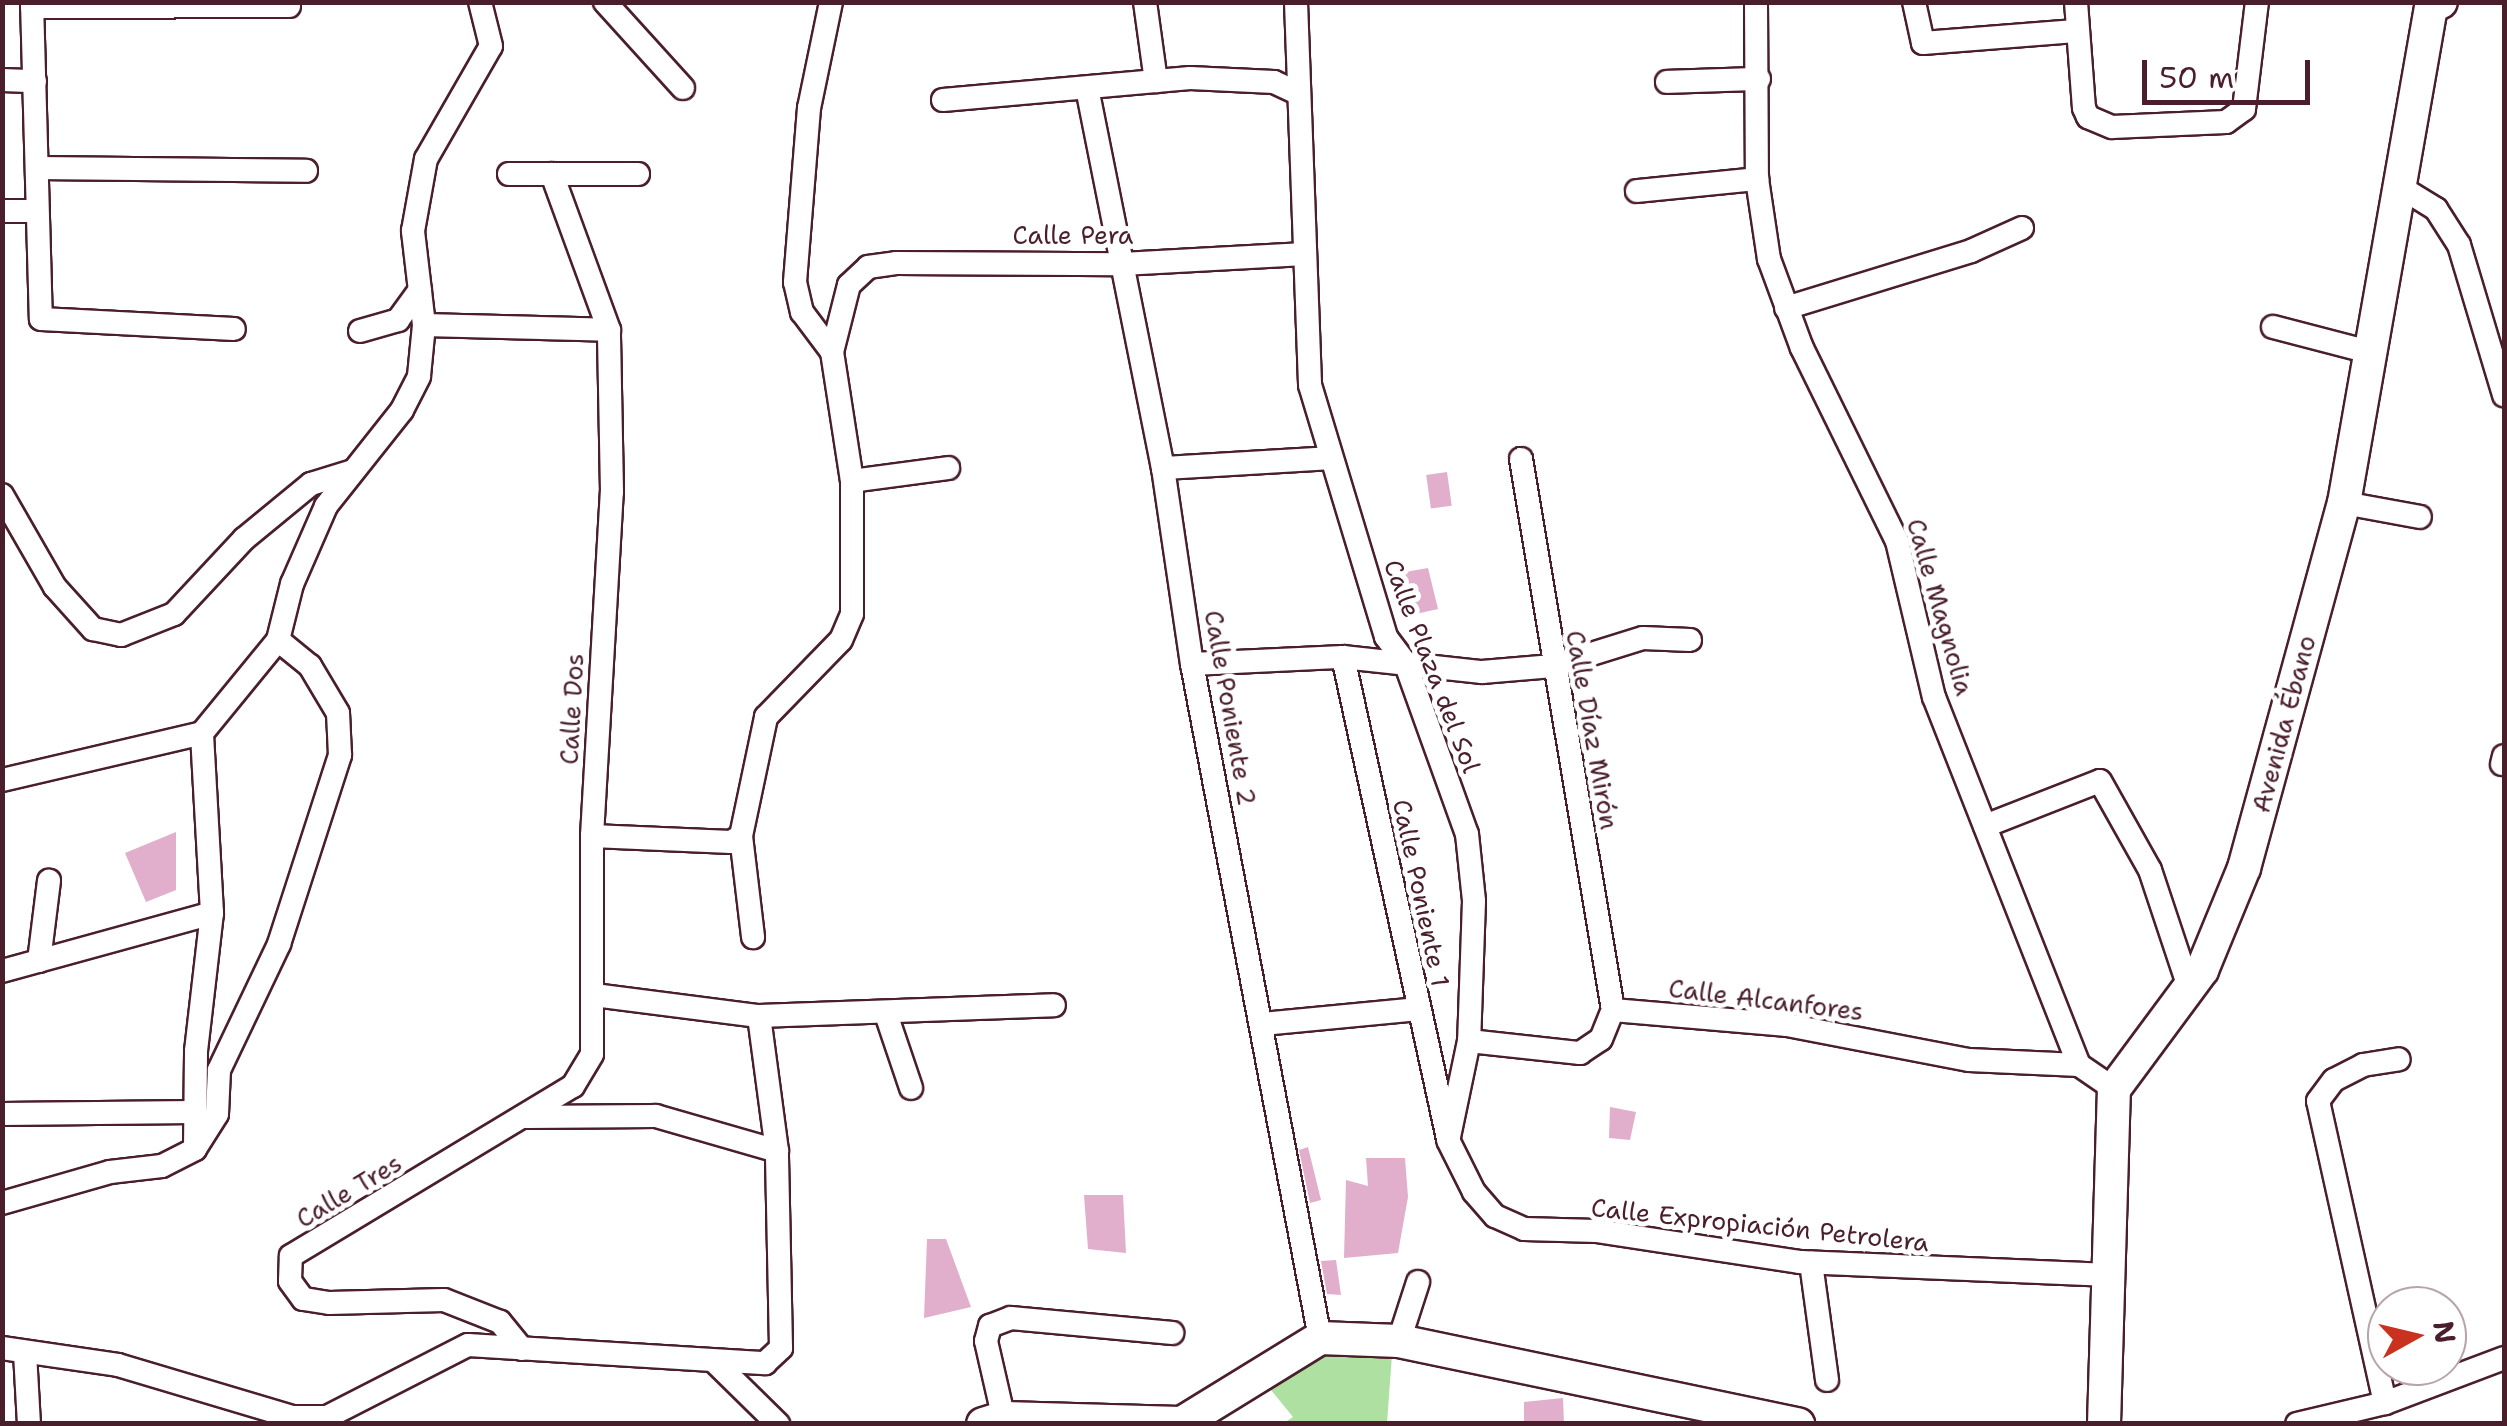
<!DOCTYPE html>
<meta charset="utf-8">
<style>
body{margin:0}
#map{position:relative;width:2507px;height:1426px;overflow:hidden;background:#fff;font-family:"Shantell Sans",sans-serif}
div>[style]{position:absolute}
.green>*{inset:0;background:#aee0a1}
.building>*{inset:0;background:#e1aecb;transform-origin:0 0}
.roads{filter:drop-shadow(2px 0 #4a1f2b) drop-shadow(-2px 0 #4a1f2b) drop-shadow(0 2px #4a1f2b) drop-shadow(0 -2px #4a1f2b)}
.street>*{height:22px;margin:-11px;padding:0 11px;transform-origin:11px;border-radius:11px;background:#fff}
.secondary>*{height:32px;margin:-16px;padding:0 16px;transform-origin:16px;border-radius:16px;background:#fff}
span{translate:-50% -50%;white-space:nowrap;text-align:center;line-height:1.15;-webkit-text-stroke:10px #fff;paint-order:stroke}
.street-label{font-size:25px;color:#4a1f2b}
.frame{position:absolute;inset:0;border:5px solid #4a1f2b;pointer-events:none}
.north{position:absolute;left:2367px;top:1286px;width:100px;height:100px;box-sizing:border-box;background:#fff;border:2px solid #b7a5aa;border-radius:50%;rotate:82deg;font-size:28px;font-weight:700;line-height:40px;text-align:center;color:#4a1f2b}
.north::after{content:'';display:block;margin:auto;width:35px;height:45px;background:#c8321e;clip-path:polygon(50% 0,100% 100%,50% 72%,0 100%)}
.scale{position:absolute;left:2142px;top:60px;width:168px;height:45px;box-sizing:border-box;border:5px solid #4a1f2b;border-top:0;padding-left:12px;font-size:30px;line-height:35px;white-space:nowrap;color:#4a1f2b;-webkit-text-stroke:8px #fff;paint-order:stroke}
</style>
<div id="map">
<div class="green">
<div style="clip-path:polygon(1292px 1346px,1392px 1355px,1387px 1423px,1284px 1423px,1293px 1417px,1254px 1369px)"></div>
</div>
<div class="building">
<div style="left:1447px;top:472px;width:34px;height:21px;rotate:82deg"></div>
<div style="clip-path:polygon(1428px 568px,1438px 609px,1407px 616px,1394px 574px)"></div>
<div style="clip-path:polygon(176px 832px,176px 890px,146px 902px,125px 853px)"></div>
<div style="clip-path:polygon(1610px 1107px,1636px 1112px,1630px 1140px,1609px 1138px)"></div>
<div style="clip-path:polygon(1308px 1147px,1321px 1200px,1310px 1203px,1299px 1150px)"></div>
<div style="clip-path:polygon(1366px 1158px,1405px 1158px,1408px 1197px,1398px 1253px,1344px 1258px,1346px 1180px,1368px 1186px)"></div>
<div style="clip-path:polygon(1084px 1195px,1123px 1195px,1126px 1253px,1088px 1249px)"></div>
<div style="clip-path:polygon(927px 1239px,946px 1239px,971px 1307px,924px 1318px)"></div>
<div style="clip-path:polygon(1336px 1260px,1341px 1295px,1327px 1294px,1321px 1261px)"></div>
<div style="clip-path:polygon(1563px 1398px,1564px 1424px,1524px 1424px,1524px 1402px)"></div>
</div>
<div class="roads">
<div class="street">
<div style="left:32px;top:2px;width:317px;rotate:88.4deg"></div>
<div style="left:41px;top:319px;width:193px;rotate:3deg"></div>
<div style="left:605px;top:2px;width:116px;rotate:47.8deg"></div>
<div style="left:831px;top:2px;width:108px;rotate:101.7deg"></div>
<div style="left:809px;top:108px;width:175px;rotate:94.6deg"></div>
<div style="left:795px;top:282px;width:31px;rotate:77deg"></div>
<div style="left:802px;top:312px;width:50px;rotate:53.1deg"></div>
<div style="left:1145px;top:2px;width:80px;rotate:82.1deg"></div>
<div style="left:1296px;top:2px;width:383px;rotate:87.9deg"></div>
<div style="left:1310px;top:385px;width:263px;rotate:73.2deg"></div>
<div style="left:1386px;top:637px;width:31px;rotate:53deg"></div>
<div style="left:1405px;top:662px;width:183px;rotate:70.2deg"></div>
<div style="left:1467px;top:834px;width:67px;rotate:84deg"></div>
<div style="left:1474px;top:901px;width:140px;rotate:92deg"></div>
<div style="left:1469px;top:1041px;width:98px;rotate:101.8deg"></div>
<div style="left:1756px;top:2px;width:177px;rotate:89.7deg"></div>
<div style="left:1757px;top:179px;width:81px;rotate:81.5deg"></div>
<div style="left:1769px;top:259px;width:95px;rotate:69.7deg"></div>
<div style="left:1802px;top:348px;width:215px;rotate:63.8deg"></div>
<div style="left:1897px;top:541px;width:160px;rotate:76.7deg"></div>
<div style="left:1934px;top:697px;width:396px;rotate:68.5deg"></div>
<div style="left:2079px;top:1065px;width:42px;rotate:34.4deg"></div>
<div style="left:1914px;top:2px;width:42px;rotate:77.6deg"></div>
<div style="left:1923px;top:43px;width:153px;rotate:-4.5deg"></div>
<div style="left:2076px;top:2px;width:106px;rotate:85.7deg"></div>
<div style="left:2084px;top:108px;width:10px;rotate:66deg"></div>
<div style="left:2088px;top:117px;width:26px;rotate:23deg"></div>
<div style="left:2112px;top:127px;width:114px;rotate:-2.5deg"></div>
<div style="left:2226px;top:122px;width:22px;rotate:-36deg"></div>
<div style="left:2244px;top:109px;width:108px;rotate:-83.1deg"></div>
<div style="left:32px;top:7px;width:257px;rotate:-0.2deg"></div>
<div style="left:2px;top:80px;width:33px;rotate:2deg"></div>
<div style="left:1667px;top:82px;width:92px;rotate:-1.9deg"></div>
<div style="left:1087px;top:88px;width:388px;rotate:78.7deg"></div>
<div style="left:1163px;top:468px;width:198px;rotate:81.6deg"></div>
<div style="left:1192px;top:664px;width:686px;rotate:79.25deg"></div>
<div style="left:943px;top:100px;width:248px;rotate:-5.1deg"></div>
<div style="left:1190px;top:78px;width:84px;rotate:2.7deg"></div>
<div style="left:1274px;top:82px;width:26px;rotate:25deg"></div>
<div style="left:37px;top:168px;width:269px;rotate:0.6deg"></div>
<div style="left:509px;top:174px;width:129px"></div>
<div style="left:2397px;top:185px;width:46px;rotate:31.6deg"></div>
<div style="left:2436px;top:209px;width:43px;rotate:57.4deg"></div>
<div style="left:2459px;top:245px;width:157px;rotate:73.3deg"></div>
<div style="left:1637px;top:191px;width:121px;rotate:-5.7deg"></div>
<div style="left:2px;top:211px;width:35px"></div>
<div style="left:1786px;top:308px;width:194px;rotate:-17.1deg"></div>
<div style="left:1971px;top:251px;width:56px;rotate:-24.3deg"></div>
<div style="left:424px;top:325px;width:185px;rotate:1.5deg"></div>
<div style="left:2273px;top:327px;width:99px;rotate:14.6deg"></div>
<div style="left:360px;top:331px;width:40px;rotate:-16deg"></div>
<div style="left:398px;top:320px;width:37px;rotate:-54deg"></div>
<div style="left:1521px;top:459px;width:559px;rotate:80.52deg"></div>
<div style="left:1163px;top:468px;width:167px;rotate:-3.4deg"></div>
<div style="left:852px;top:481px;width:97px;rotate:-7.7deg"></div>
<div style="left:2px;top:495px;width:106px;rotate:60.1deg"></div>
<div style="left:55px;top:587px;width:57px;rotate:47.9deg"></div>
<div style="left:93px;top:629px;width:29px;rotate:12deg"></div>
<div style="left:121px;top:635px;width:57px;rotate:-21.6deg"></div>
<div style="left:174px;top:614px;width:103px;rotate:-47deg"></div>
<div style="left:244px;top:539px;width:87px;rotate:-39.4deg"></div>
<div style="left:311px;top:484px;width:44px;rotate:-17.2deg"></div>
<div style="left:2344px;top:503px;width:77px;rotate:10.4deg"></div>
<div style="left:1343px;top:657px;width:494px;rotate:77.7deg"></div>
<div style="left:1448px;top:1140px;width:58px;rotate:63.4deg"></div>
<div style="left:1474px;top:1192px;width:32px;rotate:49deg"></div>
<div style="left:1495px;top:1216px;width:32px;rotate:24deg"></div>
<div style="left:1524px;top:1229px;width:73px;rotate:1.6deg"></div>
<div style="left:1597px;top:1231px;width:205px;rotate:8.7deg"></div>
<div style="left:1800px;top:1262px;width:311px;rotate:2.4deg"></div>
<div style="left:1192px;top:664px;width:151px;rotate:-2.7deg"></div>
<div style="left:1343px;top:657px;width:140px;rotate:6.2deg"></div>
<div style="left:1482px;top:672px;width:71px;rotate:-4.8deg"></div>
<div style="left:1553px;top:666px;width:94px;rotate:-17.3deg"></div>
<div style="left:1643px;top:638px;width:47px;rotate:2.4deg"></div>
<div style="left:2502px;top:764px;width:8px;rotate:-76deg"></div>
<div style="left:2px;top:780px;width:205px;rotate:-13.2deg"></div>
<div style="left:202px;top:733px;width:120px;rotate:-50.7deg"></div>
<div style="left:278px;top:640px;width:58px;rotate:-76deg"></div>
<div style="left:292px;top:584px;width:85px;rotate:-66.4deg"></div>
<div style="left:326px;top:506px;width:122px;rotate:-51.6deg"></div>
<div style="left:402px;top:410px;width:38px;rotate:-63deg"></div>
<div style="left:419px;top:376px;width:51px;rotate:-84.4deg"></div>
<div style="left:424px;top:325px;width:95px;rotate:-96.7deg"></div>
<div style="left:413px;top:231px;width:73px;rotate:-79.8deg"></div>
<div style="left:426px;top:159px;width:130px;rotate:-60.1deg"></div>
<div style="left:491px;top:46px;width:45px;rotate:-104deg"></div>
<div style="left:1985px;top:826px;width:123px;rotate:-21.4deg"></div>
<div style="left:2100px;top:781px;width:102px;rotate:60.7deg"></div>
<div style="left:2150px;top:870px;width:123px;rotate:71.6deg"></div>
<div style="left:592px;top:836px;width:139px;rotate:2.5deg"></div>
<div style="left:731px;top:842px;width:12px;rotate:-31deg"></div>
<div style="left:741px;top:836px;width:122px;rotate:-78.1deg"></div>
<div style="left:766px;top:717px;width:107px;rotate:-45.8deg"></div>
<div style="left:841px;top:640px;width:28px;rotate:-67deg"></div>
<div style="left:852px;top:614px;width:133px;rotate:-90deg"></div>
<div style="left:852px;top:481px;width:131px;rotate:-98.8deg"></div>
<div style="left:832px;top:352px;width:69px;rotate:-75.8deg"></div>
<div style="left:849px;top:285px;width:26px;rotate:-43deg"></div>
<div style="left:868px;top:267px;width:28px;rotate:-8deg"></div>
<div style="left:896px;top:263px;width:226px;rotate:0.3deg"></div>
<div style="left:1122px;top:264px;width:183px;rotate:-3.1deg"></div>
<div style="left:741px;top:836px;width:102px;rotate:83.2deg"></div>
<div style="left:39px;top:961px;width:81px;rotate:-82.9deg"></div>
<div style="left:2px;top:971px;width:218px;rotate:-15.4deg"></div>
<div style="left:594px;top:995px;width:166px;rotate:7.3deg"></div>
<div style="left:759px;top:1016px;width:295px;rotate:-2.1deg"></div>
<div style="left:1613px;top:1010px;width:175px;rotate:4.9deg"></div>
<div style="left:1787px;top:1025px;width:185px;rotate:10.9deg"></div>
<div style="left:1969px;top:1060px;width:110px;rotate:2.6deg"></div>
<div style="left:886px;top:1014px;width:78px;rotate:71.3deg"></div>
<div style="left:1263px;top:1024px;width:156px;rotate:-5.5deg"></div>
<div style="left:1469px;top:1041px;width:112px;rotate:6.2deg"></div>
<div style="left:1580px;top:1053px;width:25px;rotate:-34deg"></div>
<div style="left:1601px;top:1039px;width:31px;rotate:-68deg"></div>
<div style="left:2px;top:1114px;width:192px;rotate:-0.6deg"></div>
<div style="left:526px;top:1117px;width:130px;rotate:-0.4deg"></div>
<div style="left:656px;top:1116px;width:126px;rotate:16.1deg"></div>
<div style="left:195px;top:1149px;width:98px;rotate:-89.4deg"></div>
<div style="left:196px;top:1051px;width:139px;rotate:-83.4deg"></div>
<div style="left:212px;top:913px;width:180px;rotate:-93.2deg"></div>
<div style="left:2px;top:1203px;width:112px;rotate:-16deg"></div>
<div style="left:110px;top:1172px;width:52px;rotate:-6.6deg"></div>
<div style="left:162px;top:1166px;width:37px;rotate:-27deg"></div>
<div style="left:195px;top:1149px;width:41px;rotate:-57.8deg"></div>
<div style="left:217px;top:1114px;width:44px;rotate:-87.4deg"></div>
<div style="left:219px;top:1070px;width:140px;rotate:-64.5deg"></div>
<div style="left:279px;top:944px;width:199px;rotate:-72.1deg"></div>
<div style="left:340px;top:755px;width:42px;rotate:-92.7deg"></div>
<div style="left:338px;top:713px;width:55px;rotate:-120.8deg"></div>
<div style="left:310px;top:666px;width:41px;rotate:-140.9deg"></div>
<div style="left:1811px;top:1263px;width:118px;rotate:82.2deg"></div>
<div style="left:1399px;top:1341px;width:62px;rotate:-72.1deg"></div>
<div style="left:2px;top:1348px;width:117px;rotate:8.3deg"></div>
<div style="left:118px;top:1365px;width:182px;rotate:16.6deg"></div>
<div style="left:292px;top:1417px;width:35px"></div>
<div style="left:327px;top:1417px;width:158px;rotate:-27.1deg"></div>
<div style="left:468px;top:1345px;width:298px;rotate:3.5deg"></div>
<div style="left:765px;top:1363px;width:22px;rotate:-43deg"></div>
<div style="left:781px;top:1348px;width:197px;rotate:-91.2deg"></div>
<div style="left:777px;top:1151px;width:136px;rotate:-97.6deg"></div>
<div style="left:522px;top:1349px;width:35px;rotate:-129deg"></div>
<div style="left:500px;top:1322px;width:60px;rotate:-158.6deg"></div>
<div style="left:444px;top:1300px;width:115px;rotate:178.5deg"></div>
<div style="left:329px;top:1303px;width:26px;rotate:-171deg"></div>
<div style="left:303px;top:1299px;width:22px;rotate:-126deg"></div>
<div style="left:290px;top:1281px;width:25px;rotate:-88deg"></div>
<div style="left:291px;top:1256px;width:329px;rotate:-31.1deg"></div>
<div style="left:573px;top:1086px;width:37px;rotate:-59deg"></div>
<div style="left:592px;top:1054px;width:218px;rotate:-90deg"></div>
<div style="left:592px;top:836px;width:345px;rotate:-86.7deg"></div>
<div style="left:612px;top:492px;width:162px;rotate:-91.1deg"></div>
<div style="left:609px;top:330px;width:166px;rotate:-110.1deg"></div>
<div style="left:25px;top:1353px;width:71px;rotate:86.8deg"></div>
<div style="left:714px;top:1361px;width:90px;rotate:44.5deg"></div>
<div style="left:2385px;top:1403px;width:309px;rotate:-102.5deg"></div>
<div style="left:2318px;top:1101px;width:26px;rotate:-53deg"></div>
<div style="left:2334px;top:1080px;width:33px;rotate:-27deg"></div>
<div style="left:2363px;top:1065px;width:36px;rotate:-9deg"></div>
<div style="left:1005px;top:1424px;width:85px;rotate:-102.9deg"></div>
<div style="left:986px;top:1341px;width:16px;rotate:-75deg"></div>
<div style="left:990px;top:1326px;width:22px;rotate:-21deg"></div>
<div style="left:1011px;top:1318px;width:162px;rotate:5.3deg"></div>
<div style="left:2297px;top:1424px;width:90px;rotate:-13.4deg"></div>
<div style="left:2385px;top:1403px;width:127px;rotate:-20.7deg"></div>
</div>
<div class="secondary">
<div style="left:983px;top:1424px;width:21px;rotate:-17deg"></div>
<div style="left:1003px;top:1418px;width:179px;rotate:1.6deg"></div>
<div style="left:1182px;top:1423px;width:162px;rotate:-31.6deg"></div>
<div style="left:1320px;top:1338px;width:79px;rotate:2.2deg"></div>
<div style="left:1399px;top:1341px;width:408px;rotate:11.8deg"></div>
<div style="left:2104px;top:1424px;width:335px;rotate:-88.3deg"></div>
<div style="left:2114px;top:1089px;width:148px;rotate:-53.5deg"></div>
<div style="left:2202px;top:970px;width:110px;rotate:-67.6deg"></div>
<div style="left:2244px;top:868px;width:378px;rotate:-74.7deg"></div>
<div style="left:2344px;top:503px;width:504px;rotate:-80.05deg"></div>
<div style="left:2431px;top:7px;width:11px;rotate:-27deg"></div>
</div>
</div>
<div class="street-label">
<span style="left:1073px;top:235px">Calle Pera</span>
<span style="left:1940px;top:607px;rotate:74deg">Calle Magnolia</span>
<span style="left:1432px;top:666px;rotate:69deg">Calle Plaza del Sol</span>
<span style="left:1230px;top:708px;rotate:80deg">Calle Poniente 2</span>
<span style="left:572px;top:709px;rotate:-87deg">Calle Dos</span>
<span style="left:2284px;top:724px;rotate:-75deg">Avenida Ébano</span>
<span style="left:1592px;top:730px;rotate:80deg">Calle Díaz Mirón</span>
<span style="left:1421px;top:893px;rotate:78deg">Calle Poniente 1</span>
<span style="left:1766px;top:1000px;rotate:7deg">Calle Alcanfores</span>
<span style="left:349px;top:1191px;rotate:-31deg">Calle Tres</span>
<span style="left:1760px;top:1225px;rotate:6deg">Calle Expropiación Petrolera</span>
</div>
<div class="frame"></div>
<div class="north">N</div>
<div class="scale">50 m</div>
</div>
